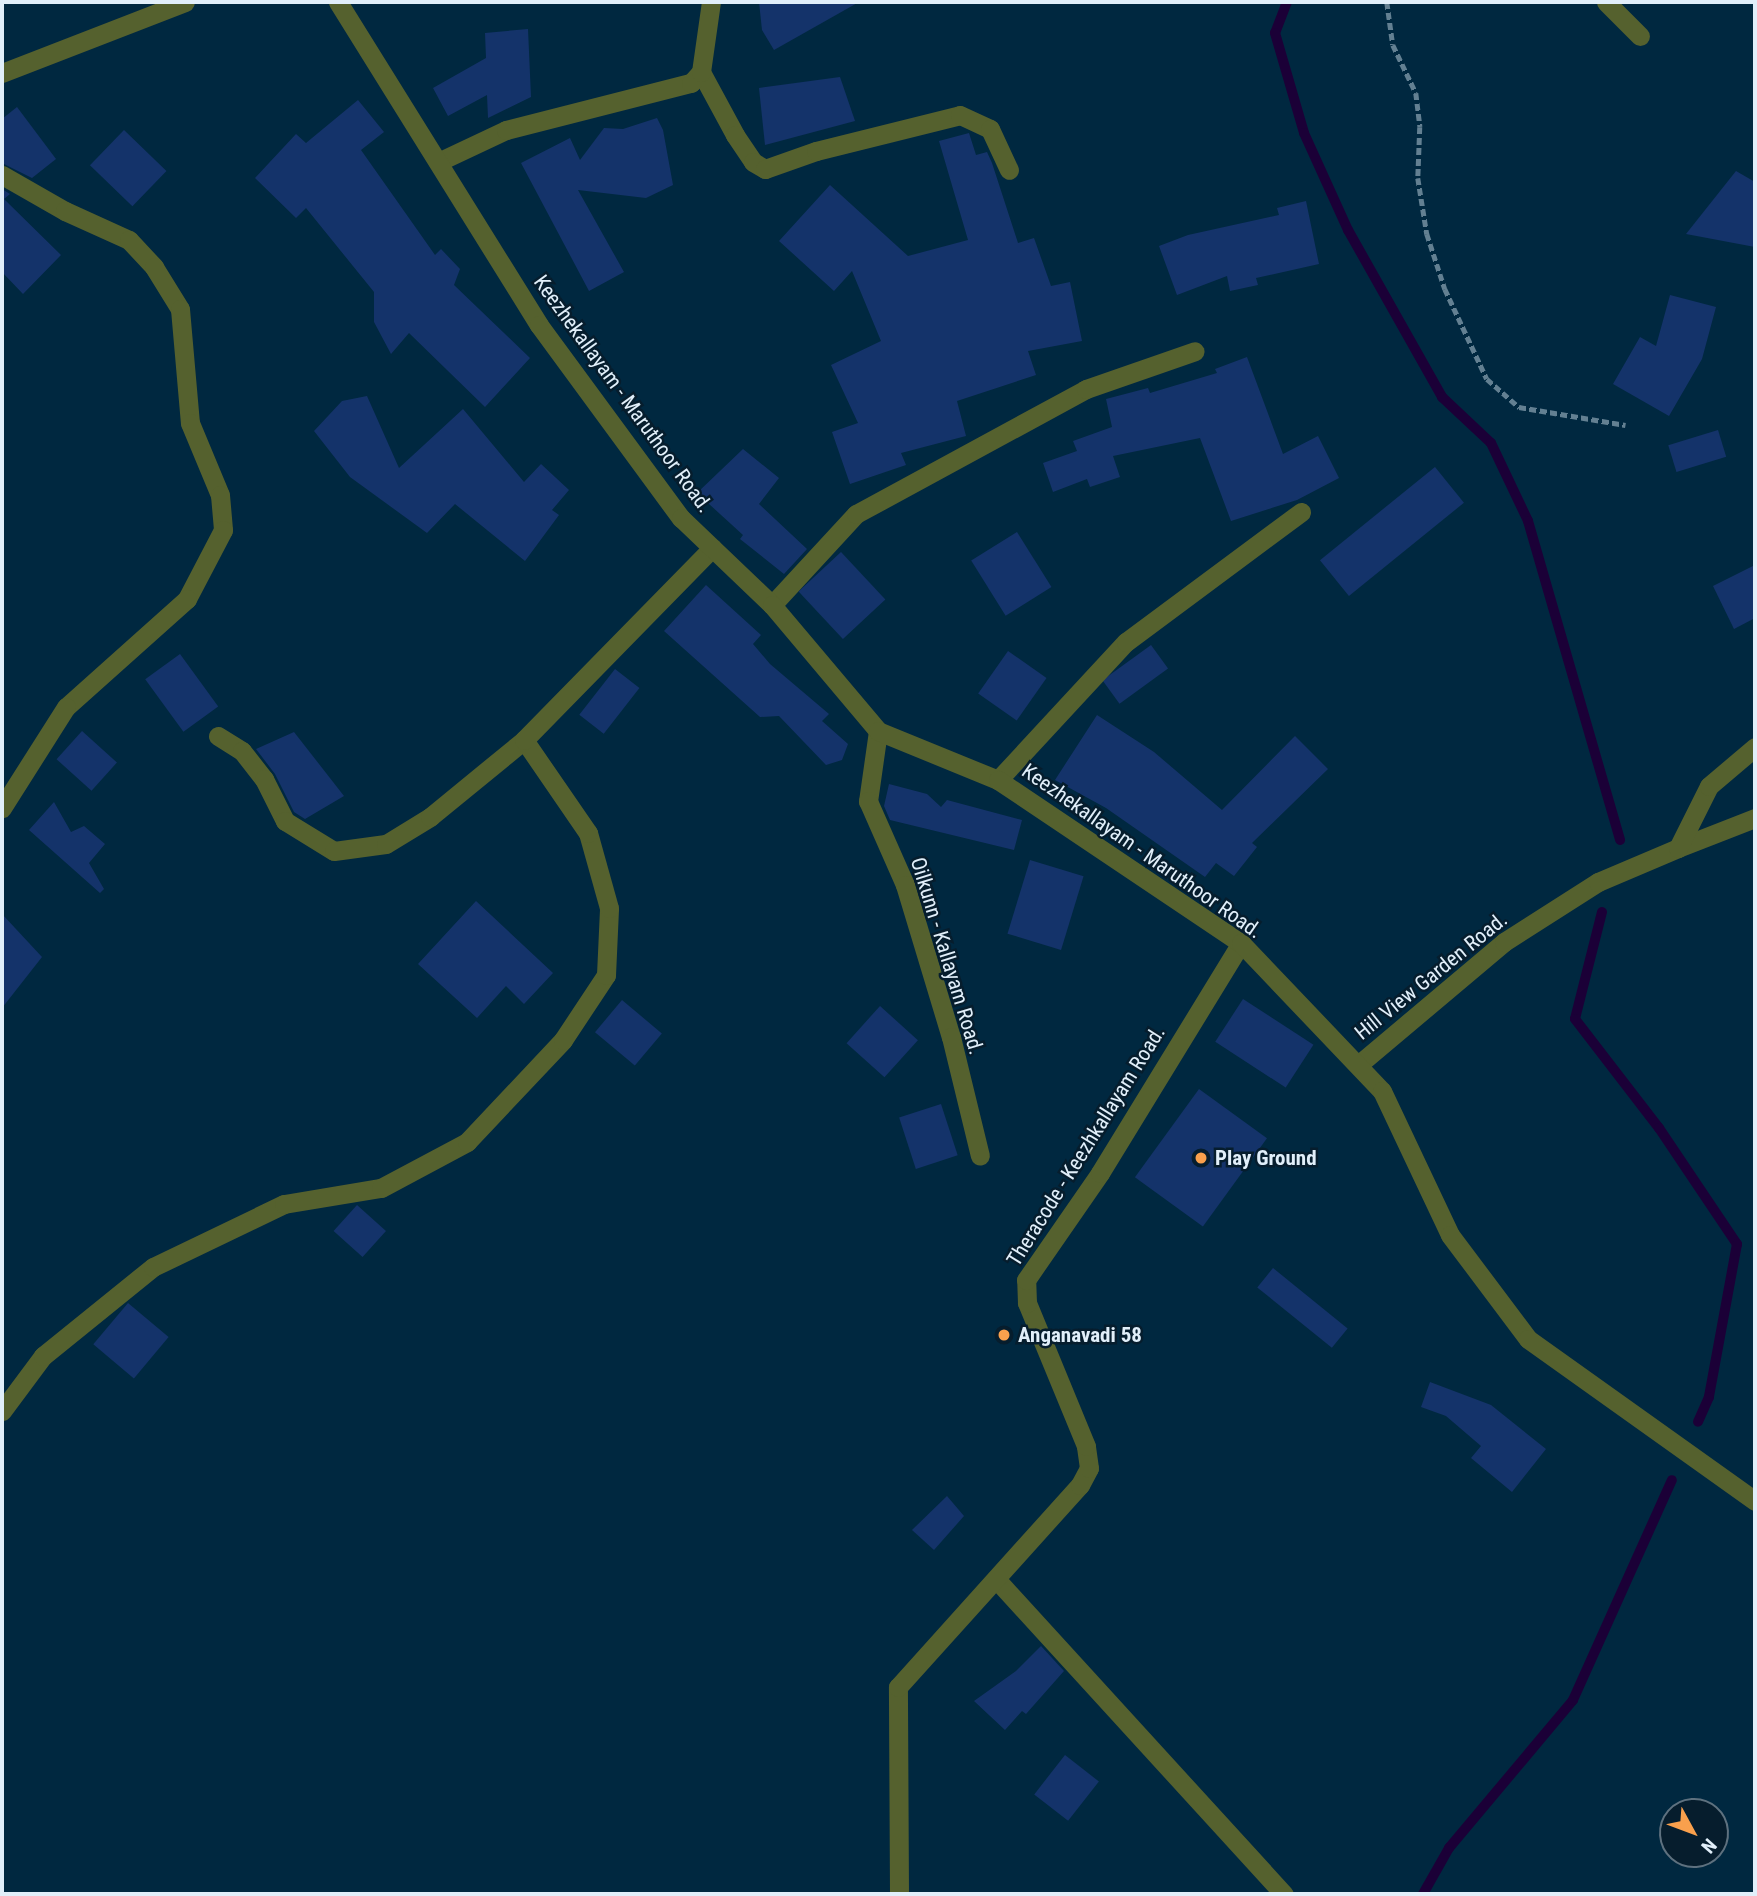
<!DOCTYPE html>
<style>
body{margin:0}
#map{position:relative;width:1757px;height:1896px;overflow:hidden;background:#002840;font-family:"Roboto Condensed",sans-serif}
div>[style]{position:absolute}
.stream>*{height:10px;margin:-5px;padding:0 5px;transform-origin:5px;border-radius:5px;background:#1b0037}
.building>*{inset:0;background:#14336a;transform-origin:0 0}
.path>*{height:4.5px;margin-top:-2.25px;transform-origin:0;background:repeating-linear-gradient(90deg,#638092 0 7px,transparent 0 10.5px)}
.minor>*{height:19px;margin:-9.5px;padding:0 9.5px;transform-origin:9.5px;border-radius:9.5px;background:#55612e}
.tertiary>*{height:19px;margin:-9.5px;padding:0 9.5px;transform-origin:9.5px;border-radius:9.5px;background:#55612e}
.dots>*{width:19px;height:19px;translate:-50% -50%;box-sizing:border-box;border:4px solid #061d2d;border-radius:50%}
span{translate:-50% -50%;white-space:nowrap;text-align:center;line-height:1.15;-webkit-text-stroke:5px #061d2d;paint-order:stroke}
.street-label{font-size:21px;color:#e1effa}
.poi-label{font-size:21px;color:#e1effa;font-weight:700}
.left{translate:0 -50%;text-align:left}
.frame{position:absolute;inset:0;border:4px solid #e1effa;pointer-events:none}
.north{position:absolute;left:1659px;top:1798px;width:70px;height:70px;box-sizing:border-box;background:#061d2d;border:2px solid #5e717f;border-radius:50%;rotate:131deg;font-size:19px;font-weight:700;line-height:28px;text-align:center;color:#e1effa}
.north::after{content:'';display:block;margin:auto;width:24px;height:32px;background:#f9a04d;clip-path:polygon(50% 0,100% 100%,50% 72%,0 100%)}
</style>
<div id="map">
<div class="stream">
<div style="left:1287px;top:2px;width:33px;rotate:111deg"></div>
<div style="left:1275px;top:33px;width:104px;rotate:73.8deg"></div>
<div style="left:1304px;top:133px;width:107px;rotate:65.6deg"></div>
<div style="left:1348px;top:230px;width:192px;rotate:60.6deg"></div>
<div style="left:1442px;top:397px;width:67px;rotate:43.2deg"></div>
<div style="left:1491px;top:443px;width:86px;rotate:64.6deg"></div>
<div style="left:1528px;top:521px;width:332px;rotate:73.9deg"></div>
<div style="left:1602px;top:912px;width:110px;rotate:104.2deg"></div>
<div style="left:1575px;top:1019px;width:138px;rotate:52.4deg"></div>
<div style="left:1659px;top:1128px;width:140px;rotate:56.1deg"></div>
<div style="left:1737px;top:1244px;width:156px;rotate:100.4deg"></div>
<div style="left:1709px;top:1397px;width:27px;rotate:114deg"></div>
<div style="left:1423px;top:1894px;width:53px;rotate:-60.5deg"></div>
<div style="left:1449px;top:1848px;width:193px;rotate:-50deg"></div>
<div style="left:1573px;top:1700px;width:241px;rotate:-65.8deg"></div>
</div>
<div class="building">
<div style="clip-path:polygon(759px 2px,859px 2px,774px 50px,762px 30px)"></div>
<div style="clip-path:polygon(528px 29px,531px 97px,488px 118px,487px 95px,448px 116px,433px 88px,486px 58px,485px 33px)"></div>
<div style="clip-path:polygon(840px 77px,855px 121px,765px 145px,759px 88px)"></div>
<div style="clip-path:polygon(358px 100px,384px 132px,361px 150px,435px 255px,441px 249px,460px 269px,454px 285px,530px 358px,485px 407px,409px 333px,391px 354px,374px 322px,374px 292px,306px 208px,296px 218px,255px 178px,296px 134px,306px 143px)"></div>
<div style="clip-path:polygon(17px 107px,56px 159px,32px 178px,2px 163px,2px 119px)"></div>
<div style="clip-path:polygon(657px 118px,663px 130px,673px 185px,646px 198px,578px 190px,624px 272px,589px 291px,521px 163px,570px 138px,580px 160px,604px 128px,623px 129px)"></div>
<div style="left:124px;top:130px;width:59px;height:49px;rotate:44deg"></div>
<div style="clip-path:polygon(969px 133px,976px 155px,987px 152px,992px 163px,1018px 243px,1034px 238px,1051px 286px,1070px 282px,1082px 341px,1028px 351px,1036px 375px,957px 401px,966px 436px,901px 453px,906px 465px,850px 484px,832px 432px,858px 423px,831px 365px,881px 341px,852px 271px,834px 291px,779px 241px,830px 185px,908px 256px,968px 240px,939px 141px)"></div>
<div style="clip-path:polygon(1736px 171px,1755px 182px,1755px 247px,1686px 234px)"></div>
<div style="clip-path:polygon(2px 189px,10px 194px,4px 199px,61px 255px,23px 294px,2px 272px)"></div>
<div style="clip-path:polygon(1306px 201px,1319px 264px,1256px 278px,1258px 285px,1230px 291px,1227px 276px,1177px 295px,1159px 246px,1188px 235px,1279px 215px,1277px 208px)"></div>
<div style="clip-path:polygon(1670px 295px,1716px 307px,1702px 359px,1669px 416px,1613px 384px,1640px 337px,1656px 346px)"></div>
<div style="clip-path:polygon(1247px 357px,1283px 454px,1318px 436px,1339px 478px,1297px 500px,1231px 521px,1200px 438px,1113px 456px,1120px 477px,1090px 487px,1087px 479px,1053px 492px,1043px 463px,1077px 451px,1073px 441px,1112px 427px,1106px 399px,1148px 388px,1150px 393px,1217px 373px,1215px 369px)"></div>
<div style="clip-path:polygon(367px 396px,399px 468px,463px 409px,524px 482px,541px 464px,569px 490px,552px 510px,559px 515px,525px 561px,455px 504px,427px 533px,350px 477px,314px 431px,342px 401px)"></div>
<div style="left:1718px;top:430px;width:28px;height:52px;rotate:73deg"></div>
<div style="clip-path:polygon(743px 449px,779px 478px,759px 504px,807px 549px,784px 574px,740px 539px,743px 535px,697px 493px)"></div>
<div style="left:1435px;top:467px;width:46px;height:148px;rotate:51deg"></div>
<div style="left:1017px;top:532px;width:65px;height:54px;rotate:58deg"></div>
<div style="left:841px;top:552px;width:65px;height:58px;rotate:47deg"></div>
<div style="clip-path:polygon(1755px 565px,1755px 618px,1734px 629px,1713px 586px)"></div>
<div style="clip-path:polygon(706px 585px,761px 635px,753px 644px,770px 664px,829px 714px,822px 721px,848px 744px,842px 760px,826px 765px,779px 716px,760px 717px,664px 631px)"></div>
<div style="left:1151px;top:645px;width:29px;height:60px;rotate:54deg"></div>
<div style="left:1008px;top:651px;width:47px;height:52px;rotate:35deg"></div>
<div style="left:180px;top:654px;width:65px;height:43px;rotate:54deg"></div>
<div style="left:615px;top:669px;width:31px;height:58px;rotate:38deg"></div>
<div style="clip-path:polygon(1097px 715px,1154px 752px,1222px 810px,1295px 736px,1328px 769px,1252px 843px,1257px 847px,1234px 876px,1216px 863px,1205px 877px,1106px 808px,1055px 780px)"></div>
<div style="left:82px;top:731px;width:47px;height:38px;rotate:42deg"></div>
<div style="clip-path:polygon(294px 732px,344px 796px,305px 819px,294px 812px,275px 774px,256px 749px)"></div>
<div style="clip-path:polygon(889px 784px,927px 794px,941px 807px,947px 800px,1022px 820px,1014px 850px,890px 820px,884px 806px)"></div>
<div style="clip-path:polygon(54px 802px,71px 832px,84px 826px,105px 844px,89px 863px,104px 889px,100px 893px,29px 830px)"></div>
<div style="left:1030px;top:860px;width:56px;height:77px;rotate:17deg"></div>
<div style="clip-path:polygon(476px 901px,553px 973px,524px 1004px,506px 986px,477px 1018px,418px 964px)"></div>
<div style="clip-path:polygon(2px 914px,42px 957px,2px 1008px)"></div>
<div style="left:1243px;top:999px;width:84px;height:51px;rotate:33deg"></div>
<div style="left:622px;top:1000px;width:52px;height:42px;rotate:40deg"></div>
<div style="left:880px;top:1006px;width:51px;height:50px;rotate:42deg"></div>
<div style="left:1199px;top:1089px;width:84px;height:109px;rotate:36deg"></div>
<div style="left:941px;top:1104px;width:54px;height:44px;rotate:72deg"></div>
<div style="left:357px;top:1205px;width:39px;height:35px;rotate:42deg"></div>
<div style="left:1273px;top:1268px;width:96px;height:25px;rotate:39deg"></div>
<div style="left:128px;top:1303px;width:53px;height:54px;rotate:40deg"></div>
<div style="clip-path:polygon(1430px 1382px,1491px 1405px,1546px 1449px,1512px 1492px,1471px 1458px,1481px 1446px,1446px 1416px,1421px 1407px)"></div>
<div style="clip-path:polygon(947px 1496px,964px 1516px,934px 1550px,912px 1530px)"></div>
<div style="clip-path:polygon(1041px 1646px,1064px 1671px,1026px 1714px,1022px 1711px,1005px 1730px,974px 1701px,1016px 1671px)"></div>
<div style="left:1065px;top:1755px;width:43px;height:50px;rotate:38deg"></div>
</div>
<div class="path">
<div style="left:1387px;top:2px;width:43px;rotate:82.1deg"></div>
<div style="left:1393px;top:45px;width:53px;rotate:64.4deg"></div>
<div style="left:1416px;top:93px;width:34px;rotate:83deg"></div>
<div style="left:1420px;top:127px;width:51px;rotate:92.2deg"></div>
<div style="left:1418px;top:178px;width:57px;rotate:80.9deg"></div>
<div style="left:1427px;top:234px;width:58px;rotate:71.9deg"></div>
<div style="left:1445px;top:289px;width:99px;rotate:65deg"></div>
<div style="left:1487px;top:379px;width:43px;rotate:41.2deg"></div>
<div style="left:1519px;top:407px;width:108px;rotate:9.6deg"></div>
</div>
<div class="minor">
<div style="left:1606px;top:2px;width:48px;rotate:45deg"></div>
<div style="left:701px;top:72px;width:72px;rotate:61.6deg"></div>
<div style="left:735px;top:135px;width:32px;rotate:56deg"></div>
<div style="left:753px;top:162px;width:14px;rotate:30deg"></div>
<div style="left:765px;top:169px;width:54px;rotate:-19.4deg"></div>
<div style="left:816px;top:151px;width:148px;rotate:-14deg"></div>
<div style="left:960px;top:115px;width:33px;rotate:25deg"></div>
<div style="left:990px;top:129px;width:45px;rotate:65.1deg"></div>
<div style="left:2px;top:73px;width:196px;rotate:-21.2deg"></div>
<div style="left:438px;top:162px;width:75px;rotate:-25.2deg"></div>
<div style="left:506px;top:130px;width:191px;rotate:-14.3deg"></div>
<div style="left:691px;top:83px;width:15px;rotate:-48deg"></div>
<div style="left:701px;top:72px;width:71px;rotate:-81.9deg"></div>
<div style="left:2px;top:175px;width:73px;rotate:29.7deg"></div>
<div style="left:65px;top:211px;width:70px;rotate:24.4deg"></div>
<div style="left:129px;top:240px;width:37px;rotate:47deg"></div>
<div style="left:154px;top:267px;width:49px;rotate:58.2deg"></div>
<div style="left:180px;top:309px;width:114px;rotate:85deg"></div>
<div style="left:190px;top:423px;width:78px;rotate:67.4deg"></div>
<div style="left:220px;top:495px;width:35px;rotate:85deg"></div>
<div style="left:223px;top:530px;width:78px;rotate:117.6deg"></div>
<div style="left:187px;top:599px;width:162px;rotate:138.2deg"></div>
<div style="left:66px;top:707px;width:120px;rotate:122.4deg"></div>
<div style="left:772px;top:605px;width:124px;rotate:-47.3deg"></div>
<div style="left:856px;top:514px;width:262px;rotate:-28.5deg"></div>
<div style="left:1086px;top:389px;width:115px;rotate:-19.2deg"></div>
<div style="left:878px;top:731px;width:71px;rotate:98.1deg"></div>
<div style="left:868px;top:801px;width:92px;rotate:66.2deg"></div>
<div style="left:905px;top:885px;width:159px;rotate:73.2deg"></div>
<div style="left:951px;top:1037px;width:122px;rotate:76.3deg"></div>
<div style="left:218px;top:736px;width:28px;rotate:32deg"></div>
<div style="left:242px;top:751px;width:36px;rotate:52deg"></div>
<div style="left:264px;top:779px;width:47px;rotate:63.4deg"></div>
<div style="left:285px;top:821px;width:57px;rotate:31.5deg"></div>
<div style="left:334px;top:851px;width:52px;rotate:-7.7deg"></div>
<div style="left:386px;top:844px;width:52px;rotate:-31.5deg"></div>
<div style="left:430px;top:817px;width:122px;rotate:-39.3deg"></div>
<div style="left:998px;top:780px;width:188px;rotate:-47.2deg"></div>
<div style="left:1126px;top:642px;width:218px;rotate:-36.6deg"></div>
<div style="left:1678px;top:848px;width:83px;rotate:-21.3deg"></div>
<div style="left:1358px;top:1065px;width:191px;rotate:-40.1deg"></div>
<div style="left:1504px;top:942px;width:112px;rotate:-32.6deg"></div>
<div style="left:1598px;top:882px;width:87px;rotate:-23deg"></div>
<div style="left:1678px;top:848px;width:69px;rotate:-63.4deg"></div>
<div style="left:1709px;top:786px;width:60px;rotate:-40.3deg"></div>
<div style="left:2px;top:1411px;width:69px;rotate:-53.3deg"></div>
<div style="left:43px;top:1356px;width:141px;rotate:-39deg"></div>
<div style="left:153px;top:1267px;width:145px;rotate:-25.7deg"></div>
<div style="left:284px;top:1204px;width:98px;rotate:-9.4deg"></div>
<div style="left:381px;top:1188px;width:98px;rotate:-28.1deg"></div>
<div style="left:467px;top:1142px;width:140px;rotate:-46.7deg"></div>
<div style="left:563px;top:1040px;width:78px;rotate:-56.5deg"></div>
<div style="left:606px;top:975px;width:67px;rotate:-87.4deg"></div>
<div style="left:609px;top:908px;width:78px;rotate:-105.6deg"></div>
<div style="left:588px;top:833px;width:113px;rotate:-124.5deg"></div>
<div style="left:524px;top:740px;width:269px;rotate:-45.6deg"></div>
<div style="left:996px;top:1579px;width:427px;rotate:47.6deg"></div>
<div style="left:899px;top:1894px;width:207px;rotate:-90.3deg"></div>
<div style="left:898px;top:1687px;width:272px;rotate:-48deg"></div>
<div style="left:1080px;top:1485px;width:19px;rotate:-62deg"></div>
<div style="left:1089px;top:1468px;width:22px;rotate:-98deg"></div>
<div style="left:1086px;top:1446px;width:155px;rotate:-112.4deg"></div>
<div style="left:1027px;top:1303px;width:23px;rotate:-92deg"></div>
<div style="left:1026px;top:1280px;width:130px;rotate:-55.3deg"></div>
<div style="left:1100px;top:1173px;width:270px;rotate:-58.5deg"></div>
</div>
<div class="tertiary">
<div style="left:338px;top:2px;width:380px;rotate:58.1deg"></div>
<div style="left:539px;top:325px;width:240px;rotate:53.7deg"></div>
<div style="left:681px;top:518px;width:126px;rotate:43.7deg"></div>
<div style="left:772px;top:605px;width:165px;rotate:49.9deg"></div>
<div style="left:878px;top:731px;width:130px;rotate:22.2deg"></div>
<div style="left:998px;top:780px;width:293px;rotate:33.9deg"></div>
<div style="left:1241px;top:943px;width:204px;rotate:46.4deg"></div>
<div style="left:1382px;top:1091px;width:159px;rotate:64.7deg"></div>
<div style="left:1450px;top:1235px;width:130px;rotate:53.1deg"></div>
<div style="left:1528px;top:1339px;width:279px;rotate:35.5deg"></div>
</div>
<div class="dots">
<div style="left:1201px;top:1158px;background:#f9a04d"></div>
<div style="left:1004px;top:1335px;background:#f9a04d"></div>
</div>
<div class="street-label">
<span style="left:623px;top:394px;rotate:54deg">Keezhekallayam - Maruthoor Road.</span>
<span style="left:1142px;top:851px;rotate:35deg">Keezhekallayam - Maruthoor Road.</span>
<span style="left:947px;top:956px;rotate:73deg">Oilkunn - Kallayam Road.</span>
<span style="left:1431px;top:976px;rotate:-39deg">Hill View Garden Road.</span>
<span style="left:1086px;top:1146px;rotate:-58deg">Theracode - Keezhkallayam Road.</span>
</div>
<div class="poi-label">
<span class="left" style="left:1215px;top:1158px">Play Ground</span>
<span class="left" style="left:1018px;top:1335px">Anganavadi 58</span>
</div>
<div class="frame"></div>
<div class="north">N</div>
</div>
